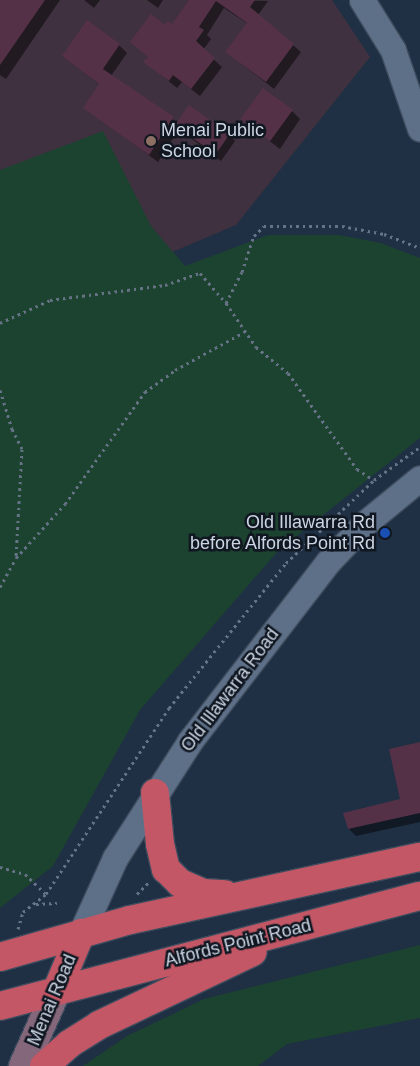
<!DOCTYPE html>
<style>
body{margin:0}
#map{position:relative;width:420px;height:1066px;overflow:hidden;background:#1f3044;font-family:Arial,sans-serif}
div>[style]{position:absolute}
.education>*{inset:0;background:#3f313f}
.green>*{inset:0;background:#1c4230}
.shadow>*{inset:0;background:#0007}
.building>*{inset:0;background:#553147;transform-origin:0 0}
.path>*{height:3px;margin-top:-1.5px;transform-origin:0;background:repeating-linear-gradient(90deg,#657385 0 2.5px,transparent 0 6.5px)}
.roads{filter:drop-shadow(1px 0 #3f4c5e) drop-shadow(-1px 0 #3f4c5e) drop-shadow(0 1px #3f4c5e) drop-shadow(0 -1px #3f4c5e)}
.tertiary>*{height:25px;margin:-12.5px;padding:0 12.5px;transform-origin:12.5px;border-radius:12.5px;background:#5e7088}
.secondary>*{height:28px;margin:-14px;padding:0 14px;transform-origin:14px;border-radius:14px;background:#84677b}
.trunk>*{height:28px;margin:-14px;padding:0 14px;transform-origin:14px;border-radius:14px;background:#c45766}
.dots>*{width:14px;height:14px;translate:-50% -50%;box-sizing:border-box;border:2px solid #101721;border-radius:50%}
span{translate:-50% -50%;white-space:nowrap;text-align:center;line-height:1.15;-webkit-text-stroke:5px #101721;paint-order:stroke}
.poi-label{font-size:18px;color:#cbd5e3}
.left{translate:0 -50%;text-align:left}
.right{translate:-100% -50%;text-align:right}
.street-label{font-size:18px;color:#cbd5e3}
</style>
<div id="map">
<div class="education">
<div style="clip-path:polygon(0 0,332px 0,370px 57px,236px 225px,177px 250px,0 308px)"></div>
</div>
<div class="green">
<div style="clip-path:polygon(103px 131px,151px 226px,185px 266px,268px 235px,339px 235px,381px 243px,420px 258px,420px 438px,278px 551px,140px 710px,53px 866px,0 908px,0 170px)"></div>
<div style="clip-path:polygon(420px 945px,420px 1018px,287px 1044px,258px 1066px,83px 1066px,127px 1036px,204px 999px)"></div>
</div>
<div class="shadow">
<div style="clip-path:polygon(0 0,60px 0,6px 79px,0 75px)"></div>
<div style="clip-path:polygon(84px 0,100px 0,94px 8px)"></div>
<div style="clip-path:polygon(147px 0,163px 0,158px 8px)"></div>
<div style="clip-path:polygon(197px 0,268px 1px,258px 15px,301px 52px,274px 89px,226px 52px,248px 24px,224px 8px,207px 35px,211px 39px,203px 50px,222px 67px,200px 96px,182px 82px,177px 88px,145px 62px,165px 27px,172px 26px)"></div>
<div style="clip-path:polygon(119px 45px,127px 53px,111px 76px,178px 123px,190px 106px,230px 135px,235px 141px,221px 161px,179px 129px,158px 162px,84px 107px,100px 85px,63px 56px)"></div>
<div style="clip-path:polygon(292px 111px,300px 119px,280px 149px,241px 119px)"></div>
<div style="clip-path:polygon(420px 744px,420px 822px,356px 836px,349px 829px,401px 800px)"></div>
</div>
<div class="building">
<div style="clip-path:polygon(0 0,45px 0,0 65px)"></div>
<div style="clip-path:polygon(189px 0,255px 0,250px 7px,294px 44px,266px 82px,225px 52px,247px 23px,216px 1px,199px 27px,204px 30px,196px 41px,215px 58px,191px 89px,173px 75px,169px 81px,143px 62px,148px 57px,130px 42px,151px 14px,165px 25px,168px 21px,172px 24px)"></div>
<div style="clip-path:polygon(87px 20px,120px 44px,103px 69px,174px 117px,149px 155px,83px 108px,99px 84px,62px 56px)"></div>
<div style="left:263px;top:88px;width:37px;height:39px;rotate:36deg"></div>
<div style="left:189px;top:105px;width:50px;height:25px;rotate:35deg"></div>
<div style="clip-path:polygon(420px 742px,420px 813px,348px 829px,343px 813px,400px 799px,389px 749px)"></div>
</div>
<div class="path">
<div style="left:226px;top:303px;width:35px;rotate:-63deg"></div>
<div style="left:242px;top:272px;width:38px;rotate:-72deg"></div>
<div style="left:254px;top:236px;width:14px;rotate:-45deg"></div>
<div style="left:264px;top:226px;width:78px"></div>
<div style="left:342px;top:226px;width:43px;rotate:10.8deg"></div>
<div style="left:384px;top:234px;width:39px;rotate:21deg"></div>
<div style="left:0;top:323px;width:55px;rotate:-24.7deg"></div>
<div style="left:50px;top:300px;width:116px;rotate:-7.4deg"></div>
<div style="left:165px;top:285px;width:37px;rotate:-19deg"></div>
<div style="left:200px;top:273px;width:40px;rotate:49deg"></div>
<div style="left:226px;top:303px;width:53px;rotate:55.7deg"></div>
<div style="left:256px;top:347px;width:41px;rotate:39.1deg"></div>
<div style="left:288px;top:373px;width:118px;rotate:54.3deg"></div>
<div style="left:357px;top:469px;width:20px;rotate:33deg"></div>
<div style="left:0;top:390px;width:41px;rotate:72.9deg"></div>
<div style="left:12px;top:429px;width:22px;rotate:63deg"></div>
<div style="left:22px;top:449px;width:109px;rotate:93.2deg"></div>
<div style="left:0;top:587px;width:33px;rotate:-61deg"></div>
<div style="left:16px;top:558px;width:73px;rotate:-47.8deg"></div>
<div style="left:65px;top:504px;width:138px;rotate:-54.5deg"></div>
<div style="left:145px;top:392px;width:37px;rotate:-36deg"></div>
<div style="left:175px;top:370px;width:79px;rotate:-28.8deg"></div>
<div style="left:0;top:867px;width:26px;rotate:16deg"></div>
<div style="left:25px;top:874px;width:29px;rotate:44deg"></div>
<div style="left:137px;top:894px;width:17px;rotate:-45deg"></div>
<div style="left:36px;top:904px;width:21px;rotate:-3deg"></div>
<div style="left:18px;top:929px;width:18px;rotate:-74deg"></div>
<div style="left:23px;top:912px;width:29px;rotate:-38deg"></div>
<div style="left:46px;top:894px;width:223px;rotate:-56.5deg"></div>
<div style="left:169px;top:708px;width:186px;rotate:-51.1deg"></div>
<div style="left:286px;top:563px;width:121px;rotate:-43.3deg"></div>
<div style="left:374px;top:480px;width:57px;rotate:-35.7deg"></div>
</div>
<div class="roads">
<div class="tertiary">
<div style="left:362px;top:0;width:59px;rotate:58.2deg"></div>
<div style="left:393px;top:50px;width:83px;rotate:71.1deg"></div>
<div style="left:81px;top:933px;width:82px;rotate:-65.6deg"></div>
<div style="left:115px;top:858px;width:139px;rotate:-57.3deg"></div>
<div style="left:190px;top:741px;width:226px;rotate:-52.4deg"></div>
<div style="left:328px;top:562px;width:52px;rotate:-46.5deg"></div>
<div style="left:364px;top:524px;width:72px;rotate:-39.4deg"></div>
</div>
<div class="secondary">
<div style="left:23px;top:1066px;width:83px;rotate:-65.9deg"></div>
</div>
<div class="trunk">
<div style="left:155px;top:793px;width:51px;rotate:84.4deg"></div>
<div style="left:160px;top:844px;width:26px;rotate:77deg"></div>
<div style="left:166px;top:869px;width:20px;rotate:45deg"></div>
<div style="left:180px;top:883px;width:25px;rotate:23deg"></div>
<div style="left:203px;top:893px;width:22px;rotate:3deg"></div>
<div style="left:0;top:957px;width:135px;rotate:-15.9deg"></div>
<div style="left:130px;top:920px;width:297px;rotate:-12.3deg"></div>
<div style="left:57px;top:990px;width:62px;rotate:-67.2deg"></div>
<div style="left:0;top:1006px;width:434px;rotate:-14.7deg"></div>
<div style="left:44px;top:1066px;width:33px;rotate:-41deg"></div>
<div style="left:69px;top:1044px;width:36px;rotate:-32deg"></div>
<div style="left:99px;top:1025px;width:170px;rotate:-25.4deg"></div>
</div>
</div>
<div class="dots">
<div style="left:151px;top:141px;background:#8d6e63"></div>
<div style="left:385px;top:533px;background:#1a4fb4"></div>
</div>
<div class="poi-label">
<span class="left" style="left:161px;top:141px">Menai Public<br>School</span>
<span class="right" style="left:375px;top:533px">Old Illawarra Rd<br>before Alfords Point Rd</span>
</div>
<div class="street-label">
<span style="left:230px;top:690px;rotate:-53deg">Old Illawarra Road</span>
<span style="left:238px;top:943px;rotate:-14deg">Alfords Point Road</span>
<span style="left:52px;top:1000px;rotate:-67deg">Menai Road</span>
</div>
</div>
